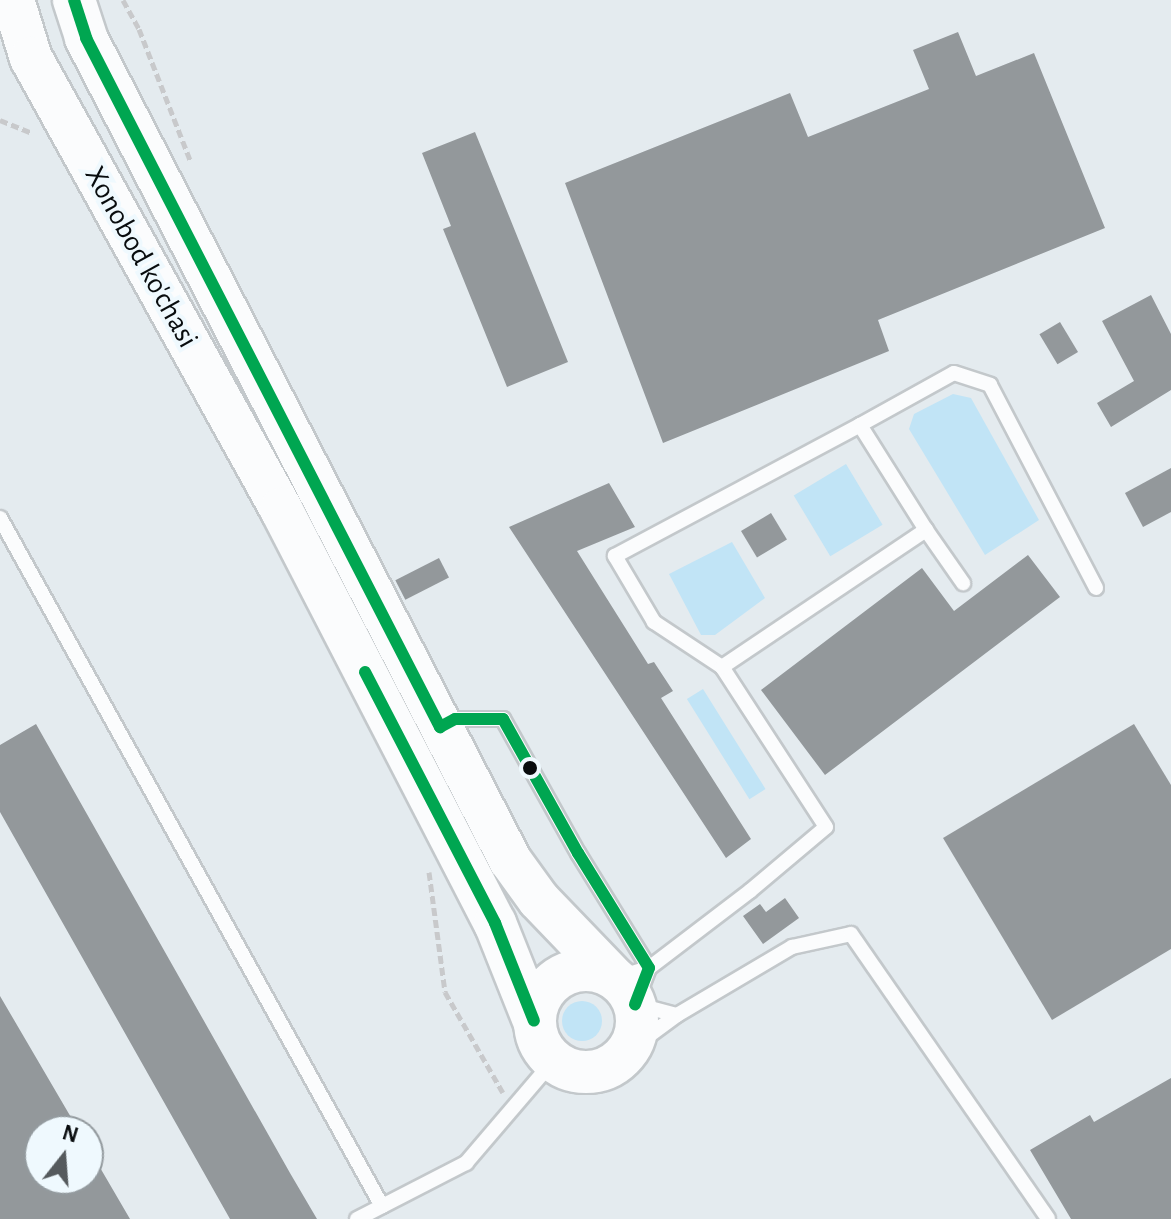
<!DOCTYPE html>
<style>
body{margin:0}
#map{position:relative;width:1171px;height:1219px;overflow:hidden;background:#e4ebef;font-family:"Alegreya Sans",sans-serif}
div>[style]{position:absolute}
.green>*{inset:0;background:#c1e4f6;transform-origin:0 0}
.round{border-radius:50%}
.building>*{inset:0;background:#93989b;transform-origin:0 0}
.path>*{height:5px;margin-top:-2.5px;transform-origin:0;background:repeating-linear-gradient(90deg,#c8c9cb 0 8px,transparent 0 12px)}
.roads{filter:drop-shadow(2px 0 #c3c8cb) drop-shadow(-2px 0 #c3c8cb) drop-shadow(0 2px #c3c8cb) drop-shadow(0 -2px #c3c8cb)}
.lane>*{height:14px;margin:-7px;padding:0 7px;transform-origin:7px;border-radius:7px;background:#fbfcfd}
.secondary>*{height:42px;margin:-21px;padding:0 21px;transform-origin:21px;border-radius:21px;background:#fbfcfd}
.secondary>.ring{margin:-21px;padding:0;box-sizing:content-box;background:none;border:42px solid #fbfcfd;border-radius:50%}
.bus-1>*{height:12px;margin:-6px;padding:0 6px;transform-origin:6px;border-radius:6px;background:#00a651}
.dots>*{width:22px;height:22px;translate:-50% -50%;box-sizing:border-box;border:4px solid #eff9fe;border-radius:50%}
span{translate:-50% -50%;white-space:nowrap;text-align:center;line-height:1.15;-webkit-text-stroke:8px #eff9fe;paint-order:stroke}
.street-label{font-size:30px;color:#080c0e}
.north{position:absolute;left:24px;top:1115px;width:80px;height:80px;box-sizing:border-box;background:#eff9fe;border:2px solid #939a9e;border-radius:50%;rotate:17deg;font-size:22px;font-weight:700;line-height:32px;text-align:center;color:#080c0e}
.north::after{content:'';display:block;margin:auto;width:28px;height:36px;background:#555a5d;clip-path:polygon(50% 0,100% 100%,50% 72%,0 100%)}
</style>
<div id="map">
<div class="green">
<div style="clip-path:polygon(953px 394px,971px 398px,1039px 520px,985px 555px,909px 429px,914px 414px)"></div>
<div style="left:846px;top:464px;width:71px;height:61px;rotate:59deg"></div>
<div style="clip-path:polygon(732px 542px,765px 598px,715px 635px,701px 635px,669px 574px)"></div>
<div style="left:703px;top:689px;width:118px;height:19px;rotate:58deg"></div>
<div class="round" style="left:562px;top:1001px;width:40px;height:40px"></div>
</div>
<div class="building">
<div style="clip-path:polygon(958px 32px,976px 76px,1034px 53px,1105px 228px,878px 320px,889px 351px,663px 443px,565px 183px,790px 93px,808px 137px,929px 89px,913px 50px)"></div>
<div style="clip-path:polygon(475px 132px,568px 362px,507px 387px,443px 229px,451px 226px,422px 153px)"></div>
<div style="clip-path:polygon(1151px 295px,1171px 334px,1171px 390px,1111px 427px,1097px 403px,1134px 381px,1102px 321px)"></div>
<div style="left:1060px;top:322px;width:35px;height:24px;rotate:59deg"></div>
<div style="clip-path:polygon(1171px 468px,1171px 512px,1143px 527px,1125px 493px)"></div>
<div style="clip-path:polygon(609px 483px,635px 527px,577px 551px,648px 664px,654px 662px,673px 691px,661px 698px,751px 839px,726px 858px,509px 527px)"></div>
<div style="left:771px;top:513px;width:31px;height:35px;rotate:59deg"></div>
<div style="clip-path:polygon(1028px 555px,1060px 597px,825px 775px,761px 690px,922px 568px,954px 611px)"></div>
<div style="left:439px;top:558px;width:22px;height:49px;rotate:63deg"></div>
<div style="clip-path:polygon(36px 724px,290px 1173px,317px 1219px,230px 1219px,0 812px,0 745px)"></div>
<div style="clip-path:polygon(1134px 724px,1171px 785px,1171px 949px,1052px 1020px,943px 838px)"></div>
<div style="clip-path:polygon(785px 898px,799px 918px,763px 944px,743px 916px,760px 904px,766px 912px)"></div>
<div style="clip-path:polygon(0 996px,79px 1131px,40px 1131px,40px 1179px,88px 1179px,88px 1147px,130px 1219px,0 1219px)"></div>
<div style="clip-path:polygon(1171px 1078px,1171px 1219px,1071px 1219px,1030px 1150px,1090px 1115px,1094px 1122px)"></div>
</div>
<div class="path">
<div style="left:123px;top:0;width:33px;rotate:61deg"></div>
<div style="left:139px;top:29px;width:141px;rotate:68.7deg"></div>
<div style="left:0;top:120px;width:35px;rotate:22deg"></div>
<div style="left:429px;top:872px;width:121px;rotate:82.4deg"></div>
<div style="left:445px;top:992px;width:116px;rotate:60.1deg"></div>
</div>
<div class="roads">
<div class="lane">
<div style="left:0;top:518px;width:787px;rotate:60.96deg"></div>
<div style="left:926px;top:530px;width:65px;rotate:55.1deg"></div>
<div style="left:722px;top:667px;width:82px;rotate:-146.5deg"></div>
<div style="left:654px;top:622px;width:77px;rotate:-120.6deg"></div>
<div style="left:615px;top:556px;width:278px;rotate:-28.1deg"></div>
<div style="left:445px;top:725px;width:12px;rotate:-31deg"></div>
<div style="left:455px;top:719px;width:48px"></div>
<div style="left:503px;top:719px;width:154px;rotate:60.8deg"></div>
<div style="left:578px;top:853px;width:135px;rotate:58.3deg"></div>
<div style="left:649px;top:968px;width:39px;rotate:111deg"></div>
<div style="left:635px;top:1004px;width:43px;rotate:14.7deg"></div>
<div style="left:616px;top:978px;width:34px;rotate:-17deg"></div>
<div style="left:649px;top:968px;width:127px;rotate:-37.3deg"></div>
<div style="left:750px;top:891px;width:99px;rotate:-40.1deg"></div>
<div style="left:826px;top:827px;width:191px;rotate:-123deg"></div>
<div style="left:722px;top:667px;width:246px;rotate:-33.9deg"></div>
<div style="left:926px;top:530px;width:124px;rotate:-122.2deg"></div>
<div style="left:860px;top:425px;width:107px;rotate:-29deg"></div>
<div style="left:954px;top:373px;width:38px;rotate:18deg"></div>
<div style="left:990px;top:385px;width:229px;rotate:62.4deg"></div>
<div style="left:628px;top:1051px;width:61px;rotate:-36.3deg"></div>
<div style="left:677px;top:1015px;width:134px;rotate:-30.6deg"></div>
<div style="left:792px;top:947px;width:60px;rotate:-12.4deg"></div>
<div style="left:851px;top:934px;width:346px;rotate:55.3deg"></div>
<div style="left:357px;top:1219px;width:123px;rotate:-27.2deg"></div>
<div style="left:466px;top:1163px;width:134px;rotate:-49.5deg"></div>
</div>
<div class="secondary">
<div style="left:13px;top:0;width:61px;rotate:72.8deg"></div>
<div style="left:31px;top:58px;width:516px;rotate:61deg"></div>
<div style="left:281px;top:509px;width:466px;rotate:62.7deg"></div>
<div style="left:495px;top:923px;width:105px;rotate:68.3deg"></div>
<div style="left:74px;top:0;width:40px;rotate:72deg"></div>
<div style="left:86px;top:38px;width:925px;rotate:62.71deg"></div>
<div style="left:510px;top:860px;width:49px;rotate:54.1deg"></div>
<div style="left:539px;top:900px;width:108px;rotate:46.1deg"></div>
<div class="ring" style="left:535px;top:970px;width:60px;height:60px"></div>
</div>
</div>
<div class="bus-1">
<div style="left:74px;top:0;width:40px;rotate:72deg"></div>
<div style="left:86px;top:38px;width:775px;rotate:62.81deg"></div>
<div style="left:440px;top:727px;width:17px;rotate:-28deg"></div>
<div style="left:455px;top:719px;width:48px"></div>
<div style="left:503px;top:719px;width:154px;rotate:60.8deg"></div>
<div style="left:578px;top:853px;width:135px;rotate:58.3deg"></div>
<div style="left:649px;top:968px;width:39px;rotate:111deg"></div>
<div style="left:365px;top:672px;width:283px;rotate:62.6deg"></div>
<div style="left:495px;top:923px;width:105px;rotate:68.3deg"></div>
</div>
<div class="dots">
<div style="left:530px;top:768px;background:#080c0e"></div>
</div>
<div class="street-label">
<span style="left:141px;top:257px;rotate:61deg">Xonobod ko'chasi</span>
</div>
<div class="north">N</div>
</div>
